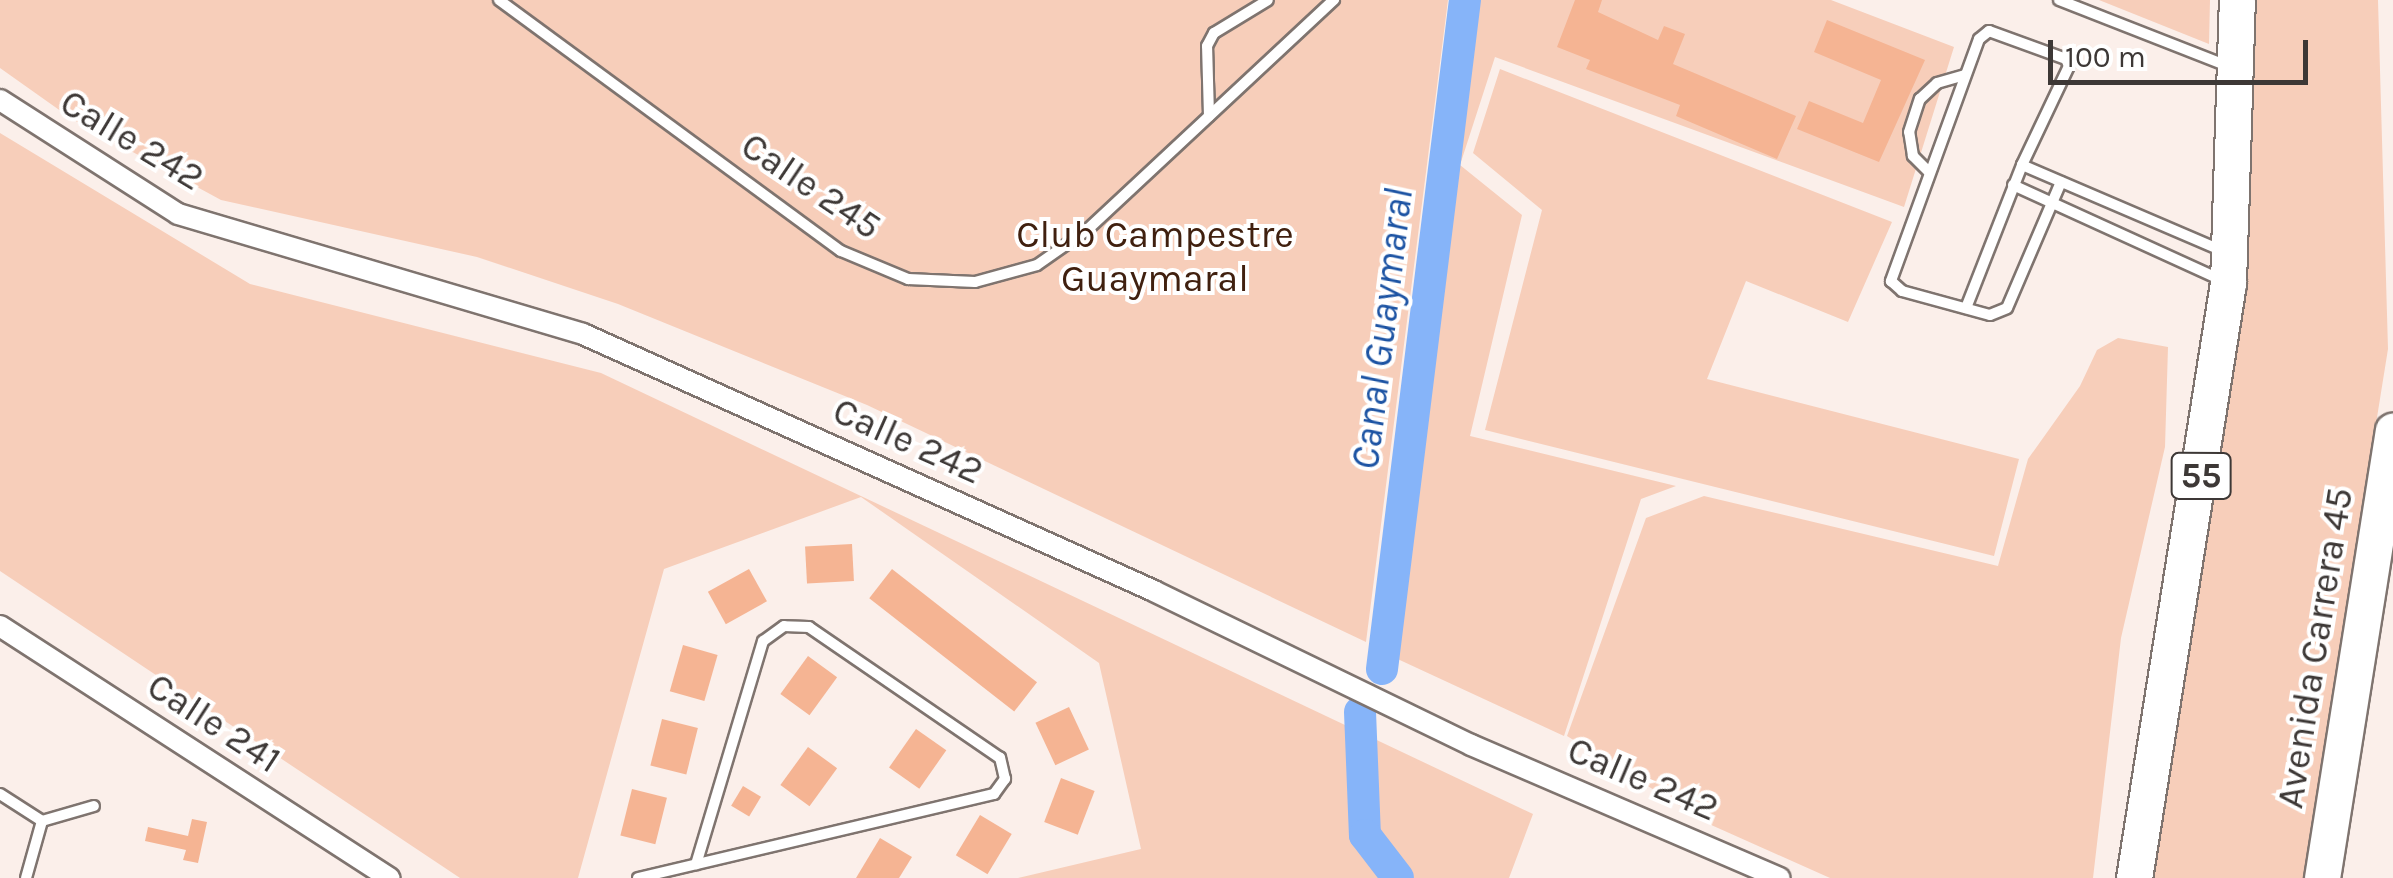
<!DOCTYPE html>
<style>
body{margin:0}
#map{position:relative;width:2393px;height:878px;overflow:hidden;background:#fbefea;font-family:Karla,sans-serif}
div>[style]{position:absolute}
.green>*{inset:0;background:#f7ceba}
.river>*{height:32px;margin:-16px;padding:0 16px;transform-origin:16px;border-radius:16px;background:#86b4f9}
.building>*{inset:0;background:#f5b493;transform-origin:0 0}
.roads{filter:drop-shadow(2px 0 #7f746f) drop-shadow(-2px 0 #7f746f) drop-shadow(0 2px #7f746f) drop-shadow(0 -2px #7f746f)}
.lane>*{height:10px;margin:-5px;padding:0 5px;transform-origin:5px;border-radius:5px;background:#fff}
.street>*{height:20px;margin:-10px;padding:0 10px;transform-origin:10px;border-radius:10px;background:#fff}
.highway>*{height:35px;margin:-17.5px;padding:0 17.5px;transform-origin:17.5px;border-radius:17.5px;background:#fff}
span{translate:-50% -50%;white-space:nowrap;text-align:center;line-height:1.15;-webkit-text-stroke:8px #fff;paint-order:stroke}
.shield-label span{padding:2px 8px;background:#fff;border:2px solid;border-radius:8px;-webkit-text-stroke-width:0}
.shield-label{font-size:35px;color:#3d3836;font-weight:700}
.street-label{font-size:38px;color:#3d3836}
.park-label{font-size:38px;color:#40200f}
.water-label{font-size:40px;color:#1c53a3;font-style:italic}
.scale{position:absolute;left:2048px;top:40px;width:260px;height:45px;box-sizing:border-box;border:5px solid #3d3836;border-top:0;padding-left:12px;font-size:30px;line-height:35px;white-space:nowrap;color:#3d3836;-webkit-text-stroke:8px #fff;paint-order:stroke}
</style>
<div id="map">
<div class="green">
<div style="clip-path:polygon(0 0,1448px 0,1366px 642px,867px 405px,618px 304px,477px 257px,221px 200px,72px 119px,0 68px)"></div>
<div style="clip-path:polygon(1466px 0,1831px 0,1954px 47px,1904px 207px,1495px 57px,1460px 165px,1522px 215px,1470px 436px,1676px 486px,1641px 499px,1564px 736px,1376px 649px)"></div>
<div style="clip-path:polygon(2099px 0,2210px 0,2209px 44px)"></div>
<div style="clip-path:polygon(2253px 0,2378px 0,2388px 349px,2303px 878px,2152px 878px,2249px 232px)"></div>
<div style="clip-path:polygon(1500px 69px,1892px 222px,1848px 322px,1746px 281px,1707px 379px,2019px 459px,1994px 556px,1485px 430px,1542px 210px,1473px 153px)"></div>
<div style="clip-path:polygon(0 133px,250px 284px,601px 373px,1533px 814px,1509px 878px,1018px 878px,1141px 849px,1099px 663px,861px 497px,664px 569px,578px 878px,460px 878px,0 571px)"></div>
<div style="clip-path:polygon(2118px 338px,2168px 347px,2165px 447px,2121px 638px,2093px 878px,1830px 878px,1709px 824px,1567px 736px,1646px 518px,1704px 496px,1998px 566px,2028px 459px,2080px 386px,2097px 350px)"></div>
</div>
<div class="river">
<div style="left:1382px;top:669px;width:674px;rotate:-82.93deg"></div>
<div style="left:1360px;top:712px;width:123px;rotate:87.7deg"></div>
<div style="left:1365px;top:835px;width:54px;rotate:52.5deg"></div>
</div>
<div class="building">
<div style="clip-path:polygon(1575px 0,1602px 0,1598px 12px,1658px 40px,1664px 26px,1685px 34px,1673px 64px,1796px 116px,1777px 159px,1676px 116px,1680px 105px,1586px 69px,1590px 60px,1557px 47px)"></div>
<div style="clip-path:polygon(1827px 20px,1925px 60px,1879px 162px,1797px 129px,1809px 101px,1863px 123px,1881px 80px,1814px 52px)"></div>
<div style="left:852px;top:544px;width:37px;height:47px;rotate:87deg"></div>
<div style="left:749px;top:569px;width:37px;height:47px;rotate:61deg"></div>
<div style="left:892px;top:569px;width:184px;height:37px;rotate:38deg"></div>
<div style="left:683px;top:645px;width:36px;height:48px;rotate:16deg"></div>
<div style="left:808px;top:656px;width:36px;height:47px;rotate:36deg"></div>
<div style="left:1069px;top:707px;width:47px;height:37px;rotate:65deg"></div>
<div style="left:662px;top:719px;width:37px;height:48px;rotate:14deg"></div>
<div style="left:916px;top:729px;width:37px;height:47px;rotate:35deg"></div>
<div style="left:808px;top:747px;width:36px;height:47px;rotate:36deg"></div>
<div style="left:1061px;top:778px;width:36px;height:47px;rotate:21deg"></div>
<div style="left:743px;top:786px;width:21px;height:23px;rotate:31deg"></div>
<div style="left:632px;top:789px;width:36px;height:48px;rotate:14deg"></div>
<div style="left:980px;top:815px;width:37px;height:47px;rotate:31deg"></div>
<div style="clip-path:polygon(192px 819px,207px 822px,198px 863px,183px 860px,186px 850px,145px 841px,148px 827px,188px 836px)"></div>
<div style="clip-path:polygon(880px 838px,912px 857px,899px 878px,856px 878px)"></div>
</div>
<div class="roads">
<div class="lane">
<div style="left:499px;top:0;width:424px;rotate:36.3deg"></div>
<div style="left:841px;top:251px;width:73px;rotate:22.7deg"></div>
<div style="left:908px;top:279px;width:67px;rotate:2.6deg"></div>
<div style="left:975px;top:282px;width:64px;rotate:-15.3deg"></div>
<div style="left:1037px;top:265px;width:61px;rotate:-35deg"></div>
<div style="left:1087px;top:230px;width:338px;rotate:-43deg"></div>
<div style="left:2059px;top:0;width:184px;rotate:21.4deg"></div>
<div style="left:1209px;top:116px;width:70px;rotate:-91.6deg"></div>
<div style="left:1207px;top:46px;width:15px;rotate:-62deg"></div>
<div style="left:1214px;top:33px;width:63px;rotate:-31.4deg"></div>
<div style="left:2022px;top:165px;width:219px;rotate:23.2deg"></div>
<div style="left:1929px;top:172px;width:23px;rotate:-135deg"></div>
<div style="left:1913px;top:156px;width:24px;rotate:-99deg"></div>
<div style="left:1909px;top:132px;width:35px;rotate:-72deg"></div>
<div style="left:1920px;top:99px;width:23px;rotate:-43deg"></div>
<div style="left:1937px;top:83px;width:29px;rotate:-16deg"></div>
<div style="left:2013px;top:185px;width:229px;rotate:24.5deg"></div>
<div style="left:1966px;top:308px;width:154px;rotate:-68.6deg"></div>
<div style="left:2022px;top:165px;width:110px;rotate:-64.6deg"></div>
<div style="left:2069px;top:66px;width:8px;rotate:-113deg"></div>
<div style="left:2066px;top:59px;width:82px;rotate:-160deg"></div>
<div style="left:1989px;top:31px;width:13px;rotate:141deg"></div>
<div style="left:1979px;top:39px;width:258px;rotate:110deg"></div>
<div style="left:1891px;top:281px;width:15px;rotate:42deg"></div>
<div style="left:1902px;top:291px;width:91px;rotate:15.3deg"></div>
<div style="left:1990px;top:315px;width:18px;rotate:-22deg"></div>
<div style="left:2007px;top:308px;width:137px;rotate:-66.8deg"></div>
<div style="left:0;top:794px;width:50px;rotate:32.7deg"></div>
<div style="left:42px;top:821px;width:54px;rotate:-16.1deg"></div>
<div style="left:26px;top:878px;width:59px;rotate:-74.3deg"></div>
<div style="left:638px;top:878px;width:366px;rotate:-13.3deg"></div>
<div style="left:994px;top:794px;width:19px;rotate:-54deg"></div>
<div style="left:1005px;top:779px;width:22px;rotate:-103deg"></div>
<div style="left:1000px;top:758px;width:232px;rotate:-145.6deg"></div>
<div style="left:809px;top:627px;width:25px;rotate:-178deg"></div>
<div style="left:784px;top:626px;width:26px;rotate:144deg"></div>
<div style="left:763px;top:641px;width:233px;rotate:106.7deg"></div>
</div>
<div class="street">
<div style="left:0;top:100px;width:211px;rotate:32.6deg"></div>
<div style="left:178px;top:214px;width:422px;rotate:16.5deg"></div>
<div style="left:583px;top:334px;width:626px;rotate:24.23deg"></div>
<div style="left:1154px;top:591px;width:352px;rotate:25.9deg"></div>
<div style="left:1471px;top:745px;width:336px;rotate:23.3deg"></div>
<div style="left:0;top:626px;width:464px;rotate:32.9deg"></div>
</div>
<div class="highway">
<div style="left:2134px;top:878px;width:602px;rotate:-81.02deg"></div>
<div style="left:2228px;top:283px;width:283px;rotate:-88.2deg"></div>
<div style="left:2322px;top:878px;width:453px;rotate:-81deg"></div>
</div>
</div>
<div class="shield-label">
<span style="left:2201px;top:476px">55</span>
</div>
<div class="street-label">
<span style="left:132px;top:140px;rotate:31deg">Calle 242</span>
<span style="left:811px;top:186px;rotate:34deg">Calle 245</span>
<span style="left:908px;top:441px;rotate:24deg">Calle 242</span>
<span style="left:2315px;top:648px;rotate:-81deg">Avenida Carrera 45</span>
<span style="left:214px;top:723px;rotate:33deg">Calle 241</span>
<span style="left:1643px;top:779px;rotate:23deg">Calle 242</span>
</div>
<div class="park-label">
<span style="left:1155px;top:257px">Club Campestre<br>Guaymaral</span>
</div>
<div class="water-label">
<span style="left:1382px;top:329px;rotate:-83deg">Canal Guaymaral</span>
</div>
<div class="scale">100 m</div>
</div>
